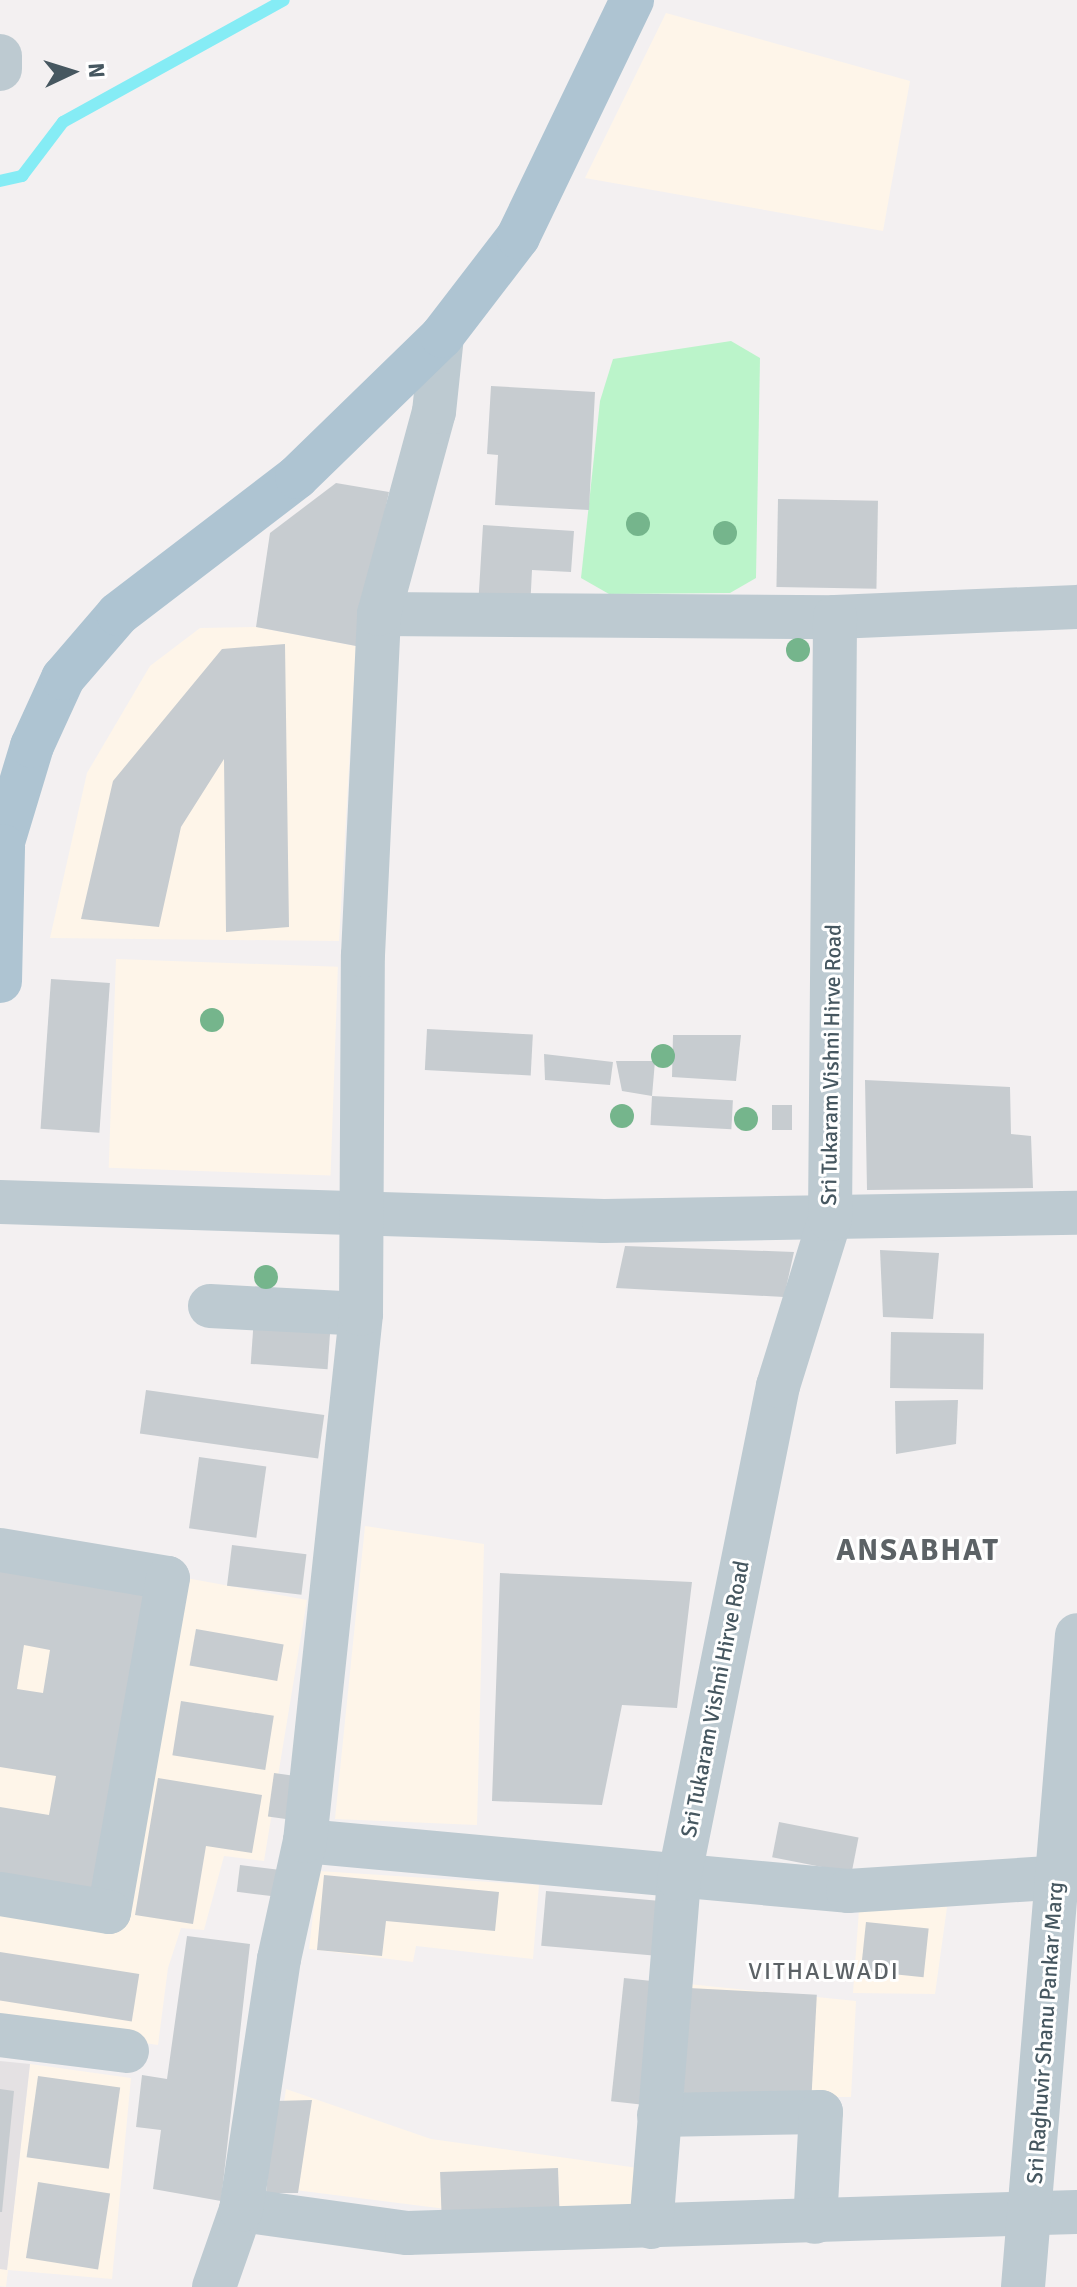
<!DOCTYPE html>
<style>
body{margin:0}
#map{position:relative;width:1077px;height:2287px;overflow:hidden;background:#f3f0f1;font-family:Signika,sans-serif}
div>[style]{position:absolute}
.commercial>*{inset:0;background:#fef5e9;transform-origin:0 0}
.education>*{inset:0;background:#e4e1e3}
.green>*{inset:0;background:#bbf4ca}
.stream>*{height:12px;margin:-6px;padding:0 6px;transform-origin:6px;border-radius:6px;background:#85ecf5}
.building>*{inset:0;background:#c7ccd0;transform-origin:0 0}
.minor>*{height:44px;margin:-22px;padding:0 22px;transform-origin:22px;border-radius:22px;background:#bdcad1}
.major>*{height:44px;margin:-22px;padding:0 22px;transform-origin:22px;border-radius:22px;background:#aec4d2}
.trees>*{width:24px;height:24px;margin:-12px;border-radius:50%;background:#75b58c}
span{translate:-50% -50%;white-space:nowrap;text-align:center;line-height:1.15;-webkit-text-stroke:6px #fff;paint-order:stroke}
.street-label{font-size:22px;color:#465760}
.neighbourhood-label{font-size:24px;color:#5c6266;letter-spacing:2px}
.district-label{font-size:30px;color:#5c6266;font-weight:700;letter-spacing:2px}
.north{position:absolute;left:32px;top:32px;width:80px;height:80px;-webkit-text-stroke:6px #fff;paint-order:stroke;rotate:86deg;font-size:22px;font-weight:700;line-height:32px;text-align:center;color:#465760}
.north::after{content:'';display:block;margin:auto;width:28px;height:36px;background:#465760;clip-path:polygon(50% 0,100% 100%,50% 72%,0 100%)}
</style>
<div id="map">
<div class="commercial">
<div style="clip-path:polygon(666px 13px,910px 81px,883px 231px,585px 178px)"></div>
<div style="clip-path:polygon(256px 627px,356px 646px,339px 941px,50px 938px,87px 773px,150px 666px,200px 628px)"></div>
<div style="left:116px;top:959px;width:222px;height:209px;rotate:2deg"></div>
<div style="clip-path:polygon(365px 1526px,484px 1544px,477px 1825px,335px 1819px)"></div>
<div style="clip-path:polygon(0 1544px,307px 1600px,264px 1861px,224px 1856px,204px 1930px,181px 1928px,168px 1968px,158px 2045px,0 2022px)"></div>
<div style="clip-path:polygon(318px 1871px,539px 1885px,533px 1959px,416px 1946px,413px 1962px,309px 1949px)"></div>
<div style="clip-path:polygon(947px 1907px,935px 1994px,853px 1993px,859px 1910px)"></div>
<div style="clip-path:polygon(688px 1984px,856px 2001px,851px 2097px,683px 2096px)"></div>
<div style="clip-path:polygon(30px 2064px,131px 2078px,112px 2279px,8px 2270px,6px 2287px,0 2286px,0 2269px,7px 2269px)"></div>
<div style="clip-path:polygon(286px 2089px,431px 2139px,638px 2168px,635px 2205px,486px 2214px,271px 2187px)"></div>
</div>
<div class="education">
<div style="clip-path:polygon(0 2061px,30px 2064px,7px 2270px,0 2269px)"></div>
</div>
<div class="green">
<div style="clip-path:polygon(731px 341px,760px 358px,756px 578px,730px 593px,609px 594px,581px 578px,600px 401px,613px 359px)"></div>
</div>
<div class="stream">
<div style="left:0;top:181px;width:23px;rotate:-13deg"></div>
<div style="left:22px;top:176px;width:68px;rotate:-52.8deg"></div>
<div style="left:63px;top:122px;width:252px;rotate:-28.9deg"></div>
</div>
<div class="building">
<div style="clip-path:polygon(491px 386px,595px 392px,589px 510px,495px 505px,498px 455px,487px 454px)"></div>
<div style="clip-path:polygon(336px 483px,389px 492px,356px 646px,256px 627px,270px 533px)"></div>
<div style="left:778px;top:499px;width:100px;height:88px;rotate:1deg"></div>
<div style="clip-path:polygon(483px 525px,574px 531px,571px 572px,532px 570px,530px 610px,478px 607px)"></div>
<div style="clip-path:polygon(285px 644px,289px 927px,226px 932px,224px 759px,181px 827px,159px 927px,81px 919px,113px 781px,222px 649px)"></div>
<div style="left:51px;top:979px;width:59px;height:150px;rotate:4deg"></div>
<div style="left:427px;top:1029px;width:106px;height:41px;rotate:3deg"></div>
<div style="clip-path:polygon(673px 1035px,741px 1035px,736px 1081px,672px 1077px)"></div>
<div style="clip-path:polygon(544px 1054px,613px 1062px,610px 1085px,545px 1080px)"></div>
<div style="clip-path:polygon(616px 1061px,655px 1061px,652px 1096px,622px 1091px)"></div>
<div style="clip-path:polygon(865px 1080px,1010px 1087px,1011px 1134px,1031px 1136px,1033px 1188px,867px 1190px)"></div>
<div style="left:652px;top:1096px;width:81px;height:29px;rotate:3deg"></div>
<div style="left:772px;top:1105px;width:20px;height:25px"></div>
<div style="clip-path:polygon(625px 1246px,794px 1252px,784px 1297px,616px 1288px)"></div>
<div style="clip-path:polygon(880px 1250px,939px 1253px,933px 1319px,883px 1317px)"></div>
<div style="left:254px;top:1317px;width:77px;height:47px;rotate:4deg"></div>
<div style="left:891px;top:1332px;width:93px;height:56px;rotate:1deg"></div>
<div style="left:146px;top:1390px;width:180px;height:44px;rotate:8deg"></div>
<div style="clip-path:polygon(958px 1400px,956px 1444px,896px 1454px,895px 1401px)"></div>
<div style="left:199px;top:1457px;width:68px;height:72px;rotate:8deg"></div>
<div style="left:232px;top:1545px;width:75px;height:41px;rotate:7deg"></div>
<div style="clip-path:polygon(evenodd,0 1566px,145px 1590px,96px 1891px,0 1875px,0 1807px,49px 1815px,56px 1776px,0 1767px,0 1566px,24px 1645px,50px 1650px,43px 1693px,17px 1689px,24px 1645px)"></div>
<div style="clip-path:polygon(500px 1573px,692px 1582px,677px 1708px,622px 1705px,602px 1805px,492px 1801px)"></div>
<div style="left:196px;top:1629px;width:89px;height:37px;rotate:10deg"></div>
<div style="left:181px;top:1701px;width:94px;height:55px;rotate:9deg"></div>
<div style="left:274px;top:1773px;width:27px;height:44px;rotate:8deg"></div>
<div style="clip-path:polygon(158px 1778px,262px 1795px,252px 1853px,206px 1846px,193px 1924px,135px 1915px)"></div>
<div style="left:779px;top:1822px;width:81px;height:36px;rotate:11deg"></div>
<div style="left:240px;top:1865px;width:41px;height:27px;rotate:7deg"></div>
<div style="clip-path:polygon(324px 1875px,499px 1892px,495px 1931px,386px 1921px,382px 1956px,317px 1950px)"></div>
<div style="left:546px;top:1891px;width:121px;height:55px;rotate:5deg"></div>
<div style="left:866px;top:1922px;width:63px;height:49px;rotate:6deg"></div>
<div style="clip-path:polygon(187px 1936px,250px 1944px,221px 2201px,153px 2189px,161px 2130px,136px 2127px,142px 2075px,167px 2079px)"></div>
<div style="left:0;top:1952px;width:141px;height:48px;rotate:9deg"></div>
<div style="left:624px;top:1978px;width:30px;height:124px;rotate:6deg"></div>
<div style="left:689px;top:1988px;width:128px;height:106px;rotate:3deg"></div>
<div style="left:38px;top:2076px;width:83px;height:82px;rotate:8deg"></div>
<div style="clip-path:polygon(0 2089px,14px 2091px,2px 2212px,0 2212px)"></div>
<div style="clip-path:polygon(312px 2100px,298px 2193px,266px 2193px,275px 2101px)"></div>
<div style="left:558px;top:2168px;width:55px;height:118px;rotate:88deg"></div>
<div style="left:38px;top:2182px;width:73px;height:77px;rotate:9deg"></div>
</div>
<div class="minor">
<div style="left:0;top:56px;width:13px;rotate:90deg"></div>
<div style="left:379px;top:614px;width:456px;rotate:0.4deg"></div>
<div style="left:835px;top:617px;width:242px;rotate:-2.4deg"></div>
<div style="left:0;top:1202px;width:604px;rotate:1.8deg"></div>
<div style="left:604px;top:1221px;width:473px;rotate:-1deg"></div>
<div style="left:210px;top:1306px;width:151px;rotate:3deg"></div>
<div style="left:0;top:1550px;width:170px;rotate:9.5deg"></div>
<div style="left:168px;top:1578px;width:339px;rotate:100deg"></div>
<div style="left:109px;top:1912px;width:110px;rotate:-170.6deg"></div>
<div style="left:305px;top:1841px;width:545px;rotate:5.26deg"></div>
<div style="left:848px;top:1891px;width:229px;rotate:-3.7deg"></div>
<div style="left:0;top:2035px;width:128px;rotate:7.2deg"></div>
<div style="left:659px;top:2115px;width:162px;rotate:-1.1deg"></div>
<div style="left:821px;top:2112px;width:110px;rotate:93.1deg"></div>
<div style="left:241px;top:2210px;width:168px;rotate:7.9deg"></div>
<div style="left:407px;top:2233px;width:670px;rotate:-1.8deg"></div>
<div style="left:651px;top:2227px;width:349px;rotate:-85.4deg"></div>
<div style="left:679px;top:1879px;width:503px;rotate:-78.65deg"></div>
<div style="left:778px;top:1386px;width:175px;rotate:-72.7deg"></div>
<div style="left:830px;top:1219px;width:602px;rotate:-89.52deg"></div>
<div style="left:214px;top:2287px;width:82px;rotate:-70.7deg"></div>
<div style="left:241px;top:2210px;width:254px;rotate:-81.4deg"></div>
<div style="left:279px;top:1959px;width:121px;rotate:-77.6deg"></div>
<div style="left:305px;top:1841px;width:530px;rotate:-83.93deg"></div>
<div style="left:361px;top:1314px;width:359px;rotate:-89.7deg"></div>
<div style="left:363px;top:955px;width:341px;rotate:-87.3deg"></div>
<div style="left:379px;top:614px;width:209px;rotate:-74.8deg"></div>
<div style="left:434px;top:412px;width:76px;rotate:-84deg"></div>
<div style="left:1023px;top:2287px;width:654px;rotate:-85.27deg"></div>
</div>
<div class="major">
<div style="left:0;top:852px;width:111px;rotate:-73.2deg"></div>
<div style="left:32px;top:746px;width:75px;rotate:-65.5deg"></div>
<div style="left:63px;top:678px;width:84px;rotate:-49.3deg"></div>
<div style="left:118px;top:614px;width:225px;rotate:-37.4deg"></div>
<div style="left:297px;top:477px;width:202px;rotate:-44.2deg"></div>
<div style="left:442px;top:336px;width:125px;rotate:-52.5deg"></div>
<div style="left:518px;top:237px;width:263px;rotate:-64.3deg"></div>
<div style="left:0;top:981px;width:135px;rotate:-88.7deg"></div>
</div>
<div class="trees">
<div style="left:638px;top:524px"></div>
<div style="left:725px;top:533px"></div>
<div style="left:798px;top:650px"></div>
<div style="left:212px;top:1020px"></div>
<div style="left:663px;top:1056px"></div>
<div style="left:622px;top:1116px"></div>
<div style="left:746px;top:1119px"></div>
<div style="left:266px;top:1277px"></div>
</div>
<div class="street-label">
<span style="left:831px;top:1065px;rotate:-89deg">Sri Tukaram Vishni Hirve Road</span>
<span style="left:715px;top:1699px;rotate:-79deg">Sri Tukaram Vishni Hirve Road</span>
<span style="left:1045px;top:2033px;rotate:-86deg">Sri Raghuvir Shanu Pankar Marg</span>
</div>
<div class="neighbourhood-label">
<span style="left:824px;top:1972px">VITHALWADI</span>
</div>
<div class="district-label">
<span style="left:918px;top:1551px">ANSABHAT</span>
</div>
<div class="north">N</div>
</div>
